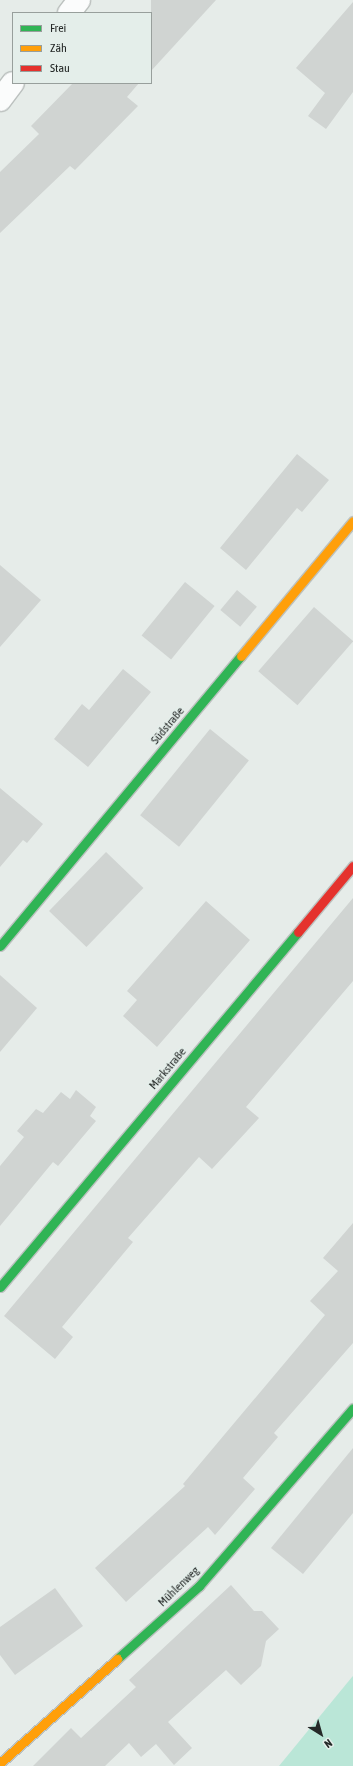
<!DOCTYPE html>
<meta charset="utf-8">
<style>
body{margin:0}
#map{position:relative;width:353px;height:1766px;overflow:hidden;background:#e6ece9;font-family:"Asap Condensed",sans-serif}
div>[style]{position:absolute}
.green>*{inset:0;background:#bae6d7}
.building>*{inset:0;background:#d0d4d2;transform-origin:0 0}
.roads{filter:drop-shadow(1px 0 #bcc1bf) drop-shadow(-1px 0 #bcc1bf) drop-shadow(0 1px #bcc1bf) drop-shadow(0 -1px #bcc1bf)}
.street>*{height:22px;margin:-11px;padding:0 11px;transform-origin:11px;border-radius:11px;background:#fbfcfc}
.fast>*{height:9px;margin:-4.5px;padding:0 4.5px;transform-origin:4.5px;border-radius:4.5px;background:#30b455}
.slow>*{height:9px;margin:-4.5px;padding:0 4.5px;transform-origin:4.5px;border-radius:4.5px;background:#ff9f0a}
.jam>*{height:9px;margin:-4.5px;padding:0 4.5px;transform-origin:4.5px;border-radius:4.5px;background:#e5322d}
span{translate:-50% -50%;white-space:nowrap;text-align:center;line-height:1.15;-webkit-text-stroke:4px #e4eeea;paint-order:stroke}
.street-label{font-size:12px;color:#252928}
.legend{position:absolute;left:12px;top:12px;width:140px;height:72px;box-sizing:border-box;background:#e4eeea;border:1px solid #989f9c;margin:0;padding:5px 7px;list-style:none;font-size:12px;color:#252928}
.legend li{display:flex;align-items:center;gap:8px;height:20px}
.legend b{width:20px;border:1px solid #989f9c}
.north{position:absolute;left:301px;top:1714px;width:40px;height:40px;-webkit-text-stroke:3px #e4eeea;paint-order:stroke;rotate:143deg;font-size:11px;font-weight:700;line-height:16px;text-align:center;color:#252928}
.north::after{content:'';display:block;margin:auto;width:14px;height:18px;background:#252928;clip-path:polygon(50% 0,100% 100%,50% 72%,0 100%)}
</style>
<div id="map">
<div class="green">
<div style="clip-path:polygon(353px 1676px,353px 1766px,279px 1766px,352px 1677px)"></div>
</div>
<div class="building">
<div style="clip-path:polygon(151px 0,216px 0,151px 71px)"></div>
<div style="clip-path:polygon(353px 2px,353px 92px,326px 129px,308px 116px,325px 93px,296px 68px)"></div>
<div style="clip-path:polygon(73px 83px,139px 83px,127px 97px,138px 106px,75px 170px,70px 166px,0 233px,0 172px,39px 134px,31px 126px)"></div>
<div style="clip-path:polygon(297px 454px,329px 480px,302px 512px,297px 508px,246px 570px,220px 548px)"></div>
<div style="clip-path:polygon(0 565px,41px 600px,0 647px)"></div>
<div style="left:185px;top:582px;width:38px;height:69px;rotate:39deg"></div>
<div style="left:237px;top:590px;width:26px;height:26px;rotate:40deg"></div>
<div style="left:314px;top:607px;width:52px;height:85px;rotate:41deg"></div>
<div style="clip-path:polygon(123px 669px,151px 692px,88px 767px,54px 739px,82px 704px,89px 710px)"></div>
<div style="left:210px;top:729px;width:50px;height:111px;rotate:39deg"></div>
<div style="clip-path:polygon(0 788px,43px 824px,27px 843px,23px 840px,0 867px)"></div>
<div style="left:106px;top:852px;width:52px;height:82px;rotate:44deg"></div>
<div style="clip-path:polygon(353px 898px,353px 981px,246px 1107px,259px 1118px,212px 1169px,199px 1157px,128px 1238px,133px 1242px,62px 1327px,73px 1337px,55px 1359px,4px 1316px)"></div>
<div style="clip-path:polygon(206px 901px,250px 940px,157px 1047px,123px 1016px,137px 1000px,127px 991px)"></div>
<div style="clip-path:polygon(0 975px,37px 1008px,0 1052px)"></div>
<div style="clip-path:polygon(76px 1090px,96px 1107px,90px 1116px,96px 1121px,58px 1166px,53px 1162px,0 1226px,0 1166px,24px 1137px,17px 1131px,36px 1109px,43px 1113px,61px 1092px,70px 1099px)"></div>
<div style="clip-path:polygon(353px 1223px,353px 1343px,274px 1433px,278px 1437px,243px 1478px,255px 1489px,215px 1535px,208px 1527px,126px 1602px,95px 1568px,185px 1486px,183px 1484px,325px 1315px,310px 1301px,338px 1271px,323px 1258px)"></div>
<div style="clip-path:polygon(353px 1448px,353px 1513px,303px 1574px,271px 1548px)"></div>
<div style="clip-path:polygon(231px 1585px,254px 1611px,262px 1611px,279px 1629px,266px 1641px,261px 1666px,241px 1685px,226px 1670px,168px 1722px,192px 1748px,174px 1765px,156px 1744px,141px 1757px,129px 1743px,105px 1766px,33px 1766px,71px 1728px,81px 1738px,136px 1687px,129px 1680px)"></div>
<div style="clip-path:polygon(55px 1588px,83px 1626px,15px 1675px,0 1655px,0 1627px)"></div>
</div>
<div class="roads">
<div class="street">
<div style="left:69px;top:13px;width:16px;rotate:-52deg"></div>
<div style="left:0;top:100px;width:21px;rotate:-53deg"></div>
</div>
<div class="fast">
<div style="left:0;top:946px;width:377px;rotate:-50.3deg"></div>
<div style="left:0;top:1287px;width:463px;rotate:-50deg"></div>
<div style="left:117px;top:1659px;width:110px;rotate:-41.7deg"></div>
<div style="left:199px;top:1586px;width:235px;rotate:-49.1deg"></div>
</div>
<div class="slow">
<div style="left:241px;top:656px;width:175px;rotate:-50.3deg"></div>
<div style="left:0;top:1763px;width:157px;rotate:-41.6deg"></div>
</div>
<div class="jam">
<div style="left:298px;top:932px;width:86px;rotate:-50.2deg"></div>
</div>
</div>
<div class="street-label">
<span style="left:168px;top:726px;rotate:-50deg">Südstraße</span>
<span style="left:168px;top:1069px;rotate:-50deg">Markstraße</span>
<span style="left:179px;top:1587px;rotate:-44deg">Mühlenweg</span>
</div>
<ul class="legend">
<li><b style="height:5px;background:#30b455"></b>Frei</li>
<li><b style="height:5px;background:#ff9f0a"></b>Zäh</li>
<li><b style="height:5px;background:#e5322d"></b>Stau</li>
</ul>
<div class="north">N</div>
</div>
